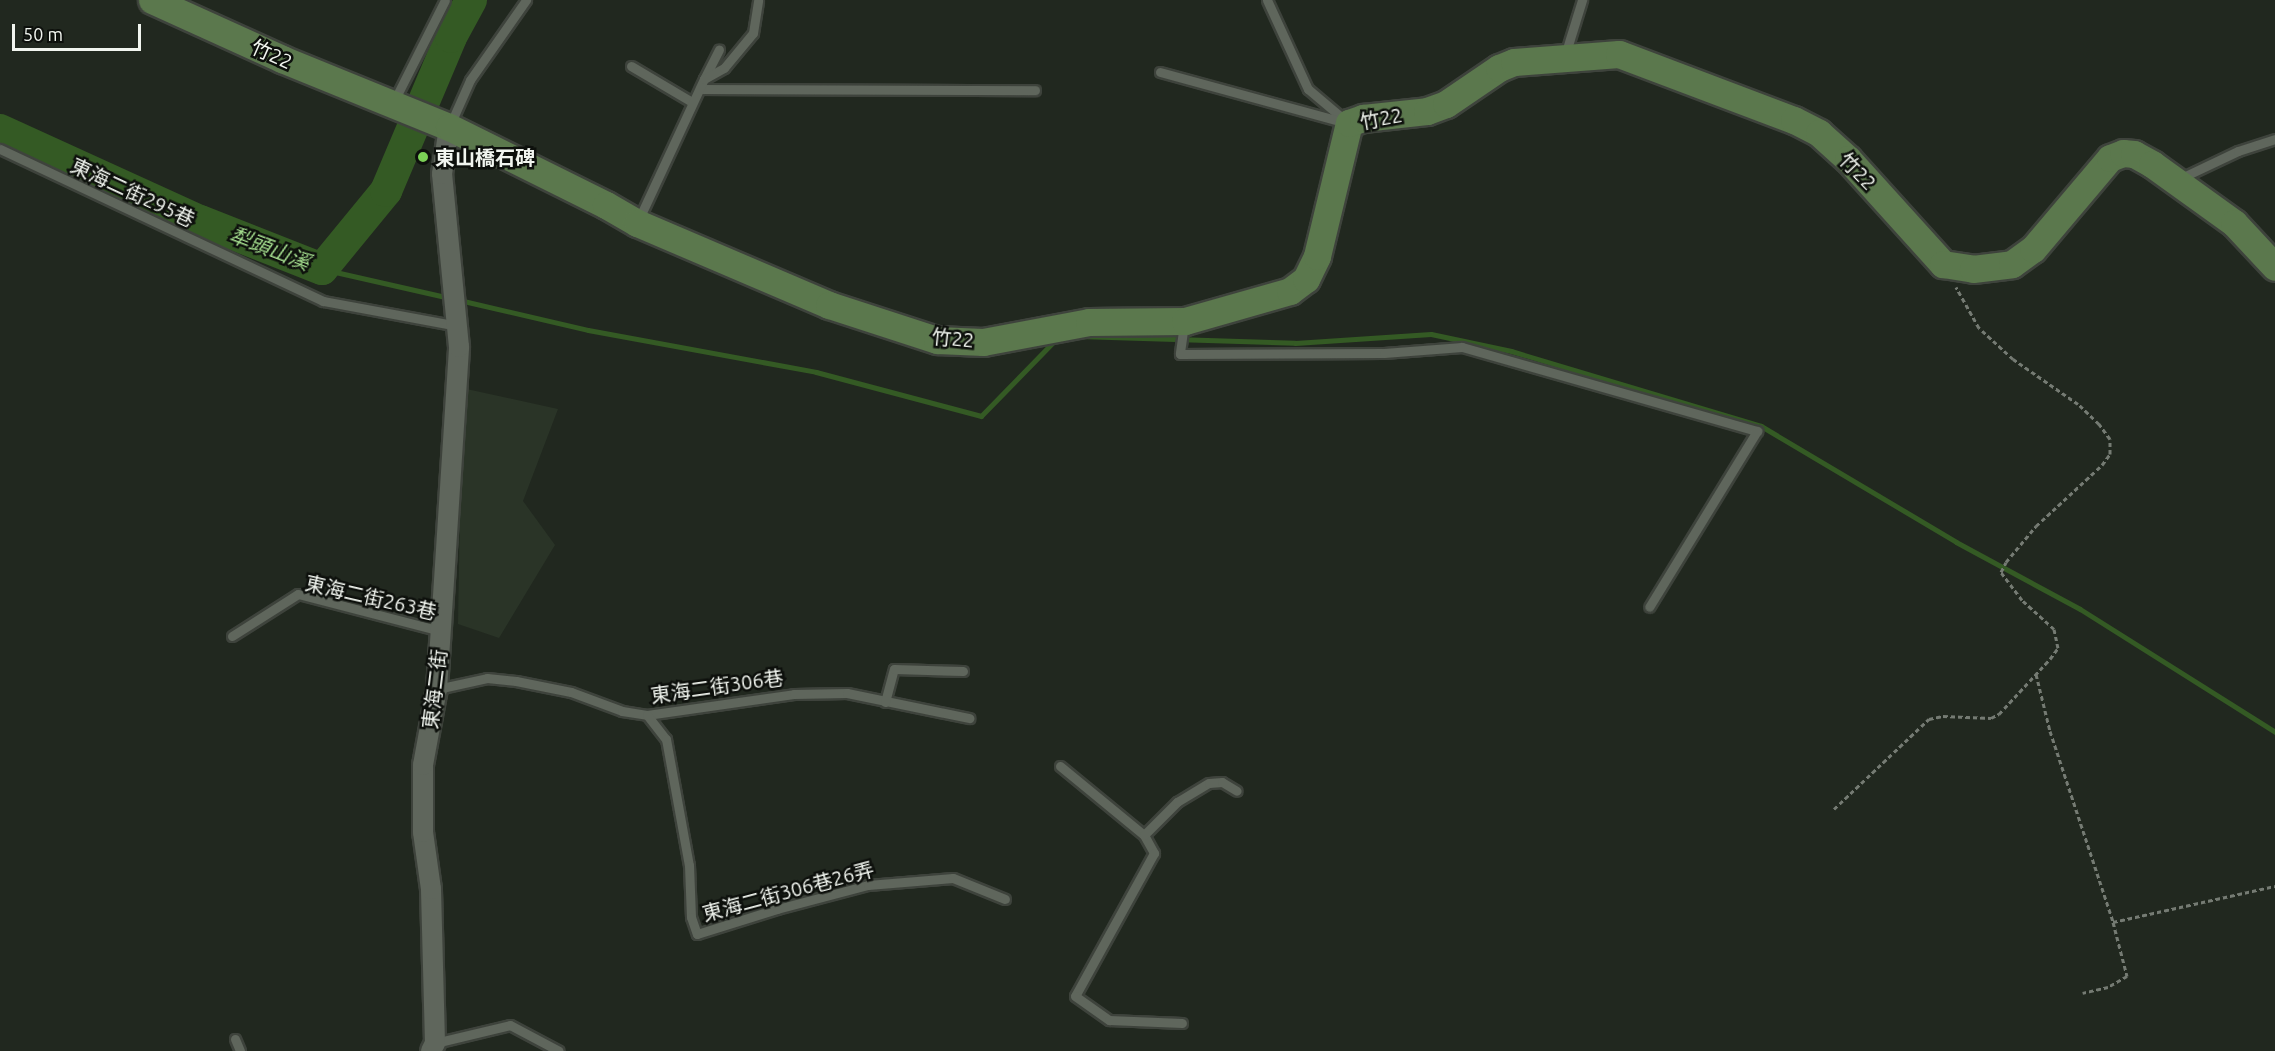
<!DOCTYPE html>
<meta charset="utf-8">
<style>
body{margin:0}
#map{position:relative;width:2275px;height:1051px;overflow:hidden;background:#21281f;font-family:Ubuntu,"Noto Sans TC",sans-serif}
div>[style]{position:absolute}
.built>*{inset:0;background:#2a3427}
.stream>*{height:5px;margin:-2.5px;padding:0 2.5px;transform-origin:2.5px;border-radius:2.5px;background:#345a24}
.river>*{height:32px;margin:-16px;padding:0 16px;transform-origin:16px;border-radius:16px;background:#345a24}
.path>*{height:3px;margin-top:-1.5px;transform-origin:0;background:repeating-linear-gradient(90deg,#757b73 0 4.5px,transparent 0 7.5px)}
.roads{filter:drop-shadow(2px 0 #3e433c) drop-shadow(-2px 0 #3e433c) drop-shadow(0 2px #3e433c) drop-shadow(0 -2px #3e433c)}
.lane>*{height:9px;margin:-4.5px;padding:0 4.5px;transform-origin:4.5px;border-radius:4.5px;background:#5f665c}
.street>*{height:20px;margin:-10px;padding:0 10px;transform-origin:10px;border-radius:10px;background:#5f665c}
.secondary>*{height:27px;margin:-13.5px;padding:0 13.5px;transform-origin:13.5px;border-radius:13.5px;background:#5b784d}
.dots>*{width:16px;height:16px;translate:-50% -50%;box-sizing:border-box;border:3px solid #0d100c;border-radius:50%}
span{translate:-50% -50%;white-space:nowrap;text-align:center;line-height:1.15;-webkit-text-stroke:5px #0d100c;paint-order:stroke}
.street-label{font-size:20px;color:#f1f5ef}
.poi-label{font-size:20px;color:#f1f5ef;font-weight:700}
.left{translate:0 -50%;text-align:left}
.water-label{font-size:21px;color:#a4dd8e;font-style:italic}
.scale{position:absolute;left:12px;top:24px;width:129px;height:27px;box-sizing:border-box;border:3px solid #f1f5ef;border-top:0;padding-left:8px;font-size:18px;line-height:21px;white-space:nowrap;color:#f1f5ef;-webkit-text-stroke:4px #0d100c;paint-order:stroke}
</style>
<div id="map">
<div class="built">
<div style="clip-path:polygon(462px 388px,558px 409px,523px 501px,555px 545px,499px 638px,458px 624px)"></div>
</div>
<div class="stream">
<div style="left:322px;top:269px;width:131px;rotate:12.8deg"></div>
<div style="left:459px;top:300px;width:132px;rotate:13.1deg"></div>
<div style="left:588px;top:330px;width:232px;rotate:10.4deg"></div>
<div style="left:816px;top:372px;width:171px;rotate:14.9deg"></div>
<div style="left:981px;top:416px;width:110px;rotate:-45.7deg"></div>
<div style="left:1078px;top:336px;width:217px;rotate:1.8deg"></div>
<div style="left:1295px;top:343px;width:136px;rotate:-3.8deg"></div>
<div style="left:1431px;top:334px;width:82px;rotate:12deg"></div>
<div style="left:1511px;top:351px;width:261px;rotate:16.7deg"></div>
<div style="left:1761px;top:426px;width:227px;rotate:30.7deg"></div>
<div style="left:1956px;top:542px;width:141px;rotate:28.4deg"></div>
<div style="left:2080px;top:609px;width:231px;rotate:32.2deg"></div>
</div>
<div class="river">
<div style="left:0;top:130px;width:220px;rotate:24.5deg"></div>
<div style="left:200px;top:221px;width:131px;rotate:21.5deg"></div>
<div style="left:322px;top:269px;width:101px;rotate:-50.6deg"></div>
<div style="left:386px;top:191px;width:167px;rotate:-67.1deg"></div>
<div style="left:451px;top:37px;width:42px;rotate:-61.6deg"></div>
</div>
<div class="path">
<div style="left:2036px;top:674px;width:59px;rotate:76.2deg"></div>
<div style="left:2050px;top:731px;width:201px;rotate:71.7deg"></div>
<div style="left:2113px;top:922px;width:56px;rotate:75.5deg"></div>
<div style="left:2127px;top:976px;width:22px;rotate:150deg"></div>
<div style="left:2108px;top:987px;width:26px;rotate:167deg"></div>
<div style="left:1834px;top:809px;width:131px;rotate:-43.5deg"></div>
<div style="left:1929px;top:719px;width:14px;rotate:-12deg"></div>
<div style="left:1943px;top:716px;width:48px;rotate:2.4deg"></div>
<div style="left:1991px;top:718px;width:9px;rotate:-27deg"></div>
<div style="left:1999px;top:714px;width:75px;rotate:-47.2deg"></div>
<div style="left:2050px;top:659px;width:14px;rotate:-54deg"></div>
<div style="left:2058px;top:648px;width:19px;rotate:-102deg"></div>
<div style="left:2054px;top:629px;width:43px;rotate:-137.8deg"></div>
<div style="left:2022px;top:600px;width:35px;rotate:-127deg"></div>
<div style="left:2001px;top:572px;width:11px;rotate:-63deg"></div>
<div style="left:2006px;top:562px;width:47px;rotate:-50.2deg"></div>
<div style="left:2036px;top:526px;width:90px;rotate:-42.7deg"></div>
<div style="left:2102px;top:465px;width:14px;rotate:-54deg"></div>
<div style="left:2110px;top:454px;width:15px;rotate:-90deg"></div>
<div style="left:2110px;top:439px;width:19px;rotate:-126deg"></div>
<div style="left:2099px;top:424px;width:29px;rotate:-136deg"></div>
<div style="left:2078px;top:404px;width:79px;rotate:-145.3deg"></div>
<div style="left:2013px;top:359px;width:46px;rotate:-137.6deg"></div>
<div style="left:1979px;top:328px;width:47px;rotate:-119.3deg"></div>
<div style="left:2113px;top:922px;width:166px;rotate:-12.5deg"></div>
</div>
<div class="roads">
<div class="lane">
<div style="left:1267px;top:0;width:98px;rotate:65.3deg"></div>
<div style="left:1308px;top:89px;width:51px;rotate:40.2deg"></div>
<div style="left:1565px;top:55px;width:58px;rotate:-72.8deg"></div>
<div style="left:631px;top:66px;width:71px;rotate:30.5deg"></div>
<div style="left:1160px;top:72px;width:194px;rotate:15.3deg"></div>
<div style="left:704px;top:79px;width:33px;rotate:-63deg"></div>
<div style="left:700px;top:89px;width:335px;rotate:0.2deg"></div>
<div style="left:393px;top:103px;width:115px;rotate:-63.2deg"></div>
<div style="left:450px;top:125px;width:49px;rotate:-66deg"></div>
<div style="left:470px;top:80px;width:98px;rotate:-55deg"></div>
<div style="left:0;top:149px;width:357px;rotate:25.2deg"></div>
<div style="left:323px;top:301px;width:137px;rotate:10.5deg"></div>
<div style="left:2179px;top:179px;width:65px;rotate:-25.4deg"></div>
<div style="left:2238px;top:151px;width:39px;rotate:-18deg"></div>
<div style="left:638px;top:221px;width:157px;rotate:-65.1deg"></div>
<div style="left:704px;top:79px;width:23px;rotate:-29deg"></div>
<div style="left:724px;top:68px;width:45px;rotate:-50.4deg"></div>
<div style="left:753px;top:33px;width:33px;rotate:-81deg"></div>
<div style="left:1184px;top:324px;width:30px;rotate:98deg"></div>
<div style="left:1180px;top:354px;width:204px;rotate:-0.3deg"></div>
<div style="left:1384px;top:353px;width:78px;rotate:-4.4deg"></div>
<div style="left:1462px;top:347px;width:307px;rotate:15.9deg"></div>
<div style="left:1757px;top:431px;width:206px;rotate:121.5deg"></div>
<div style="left:232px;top:636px;width:78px;rotate:-32.5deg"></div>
<div style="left:298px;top:594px;width:148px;rotate:14.5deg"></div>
<div style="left:437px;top:689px;width:51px;rotate:-12.4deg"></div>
<div style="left:487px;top:678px;width:29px;rotate:6deg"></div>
<div style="left:516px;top:681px;width:56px;rotate:11.3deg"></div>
<div style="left:571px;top:692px;width:54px;rotate:20.4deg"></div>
<div style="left:622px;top:711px;width:25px;rotate:9deg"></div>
<div style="left:647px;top:715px;width:148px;rotate:-8.1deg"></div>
<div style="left:794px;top:694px;width:53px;rotate:-1.1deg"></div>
<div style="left:847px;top:693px;width:125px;rotate:11.6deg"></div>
<div style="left:885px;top:702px;width:34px;rotate:-75deg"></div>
<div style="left:894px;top:669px;width:69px;rotate:1.7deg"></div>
<div style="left:647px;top:715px;width:31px;rotate:52deg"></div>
<div style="left:666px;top:739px;width:128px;rotate:79.7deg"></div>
<div style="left:689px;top:865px;width:52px;rotate:87.8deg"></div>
<div style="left:691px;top:917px;width:18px;rotate:71deg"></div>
<div style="left:697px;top:934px;width:84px;rotate:-17.4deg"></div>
<div style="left:777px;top:909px;width:94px;rotate:-14.8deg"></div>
<div style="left:868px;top:885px;width:85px;rotate:-4.7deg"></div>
<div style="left:953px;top:878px;width:56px;rotate:22deg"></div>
<div style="left:1060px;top:766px;width:109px;rotate:39.4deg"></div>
<div style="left:1144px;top:835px;width:21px;rotate:61deg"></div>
<div style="left:1154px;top:853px;width:163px;rotate:118.9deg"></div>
<div style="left:1075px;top:996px;width:42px;rotate:35.2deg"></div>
<div style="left:1109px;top:1020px;width:73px;rotate:2.4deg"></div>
<div style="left:1144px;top:835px;width:47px;rotate:-45deg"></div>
<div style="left:1177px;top:802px;width:37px;rotate:-31deg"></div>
<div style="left:1209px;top:783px;width:13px;rotate:-4deg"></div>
<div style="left:1222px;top:782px;width:17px;rotate:31deg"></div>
<div style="left:235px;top:1039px;width:13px;rotate:67deg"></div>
<div style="left:435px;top:1043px;width:77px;rotate:-13.5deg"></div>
<div style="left:510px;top:1025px;width:55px;rotate:28deg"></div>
</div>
<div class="street">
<div style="left:431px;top:1051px;width:9px;rotate:-63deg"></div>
<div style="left:435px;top:1043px;width:154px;rotate:-91.5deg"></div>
<div style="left:431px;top:889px;width:58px;rotate:-98deg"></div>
<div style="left:423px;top:832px;width:67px;rotate:-90deg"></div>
<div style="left:423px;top:765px;width:77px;rotate:-79.6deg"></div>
<div style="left:437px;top:689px;width:343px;rotate:-86.3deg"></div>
<div style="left:459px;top:347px;width:174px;rotate:-95.6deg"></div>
<div style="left:442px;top:174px;width:48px;rotate:-81.5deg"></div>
</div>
<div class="secondary">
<div style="left:152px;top:0;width:143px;rotate:24.4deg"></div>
<div style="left:282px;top:59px;width:180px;rotate:22.2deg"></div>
<div style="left:449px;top:127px;width:175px;rotate:26.4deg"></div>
<div style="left:606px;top:205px;width:36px;rotate:30deg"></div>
<div style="left:637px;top:223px;width:209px;rotate:23.1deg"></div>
<div style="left:829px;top:305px;width:114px;rotate:18deg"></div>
<div style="left:937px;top:340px;width:46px;rotate:2.5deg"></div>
<div style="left:983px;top:342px;width:108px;rotate:-10.7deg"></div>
<div style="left:1089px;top:322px;width:96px;rotate:-0.6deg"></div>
<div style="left:1185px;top:321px;width:109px;rotate:-15.9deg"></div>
<div style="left:1290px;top:291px;width:20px;rotate:-37deg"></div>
<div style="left:1306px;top:279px;width:25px;rotate:-64deg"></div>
<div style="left:1317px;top:256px;width:137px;rotate:-76.5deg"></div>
<div style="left:1349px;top:123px;width:15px;rotate:-20deg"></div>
<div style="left:1363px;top:118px;width:64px;rotate:-6.2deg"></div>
<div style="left:1427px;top:111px;width:20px;rotate:-20deg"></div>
<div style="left:1446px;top:104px;width:64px;rotate:-34.2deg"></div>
<div style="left:1499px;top:68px;width:16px;rotate:-22deg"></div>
<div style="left:1514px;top:62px;width:105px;rotate:-4.4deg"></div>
<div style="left:1619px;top:54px;width:187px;rotate:20.7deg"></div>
<div style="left:1794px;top:120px;width:28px;rotate:27deg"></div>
<div style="left:1819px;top:133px;width:39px;rotate:42deg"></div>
<div style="left:1848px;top:159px;width:142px;rotate:47.9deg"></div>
<div style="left:1943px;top:264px;width:30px;rotate:9deg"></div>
<div style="left:1973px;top:269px;width:39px;rotate:-7deg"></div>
<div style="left:2012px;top:264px;width:26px;rotate:-36deg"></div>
<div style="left:2033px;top:249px;width:119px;rotate:-49.8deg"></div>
<div style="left:2110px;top:158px;width:14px;rotate:-21deg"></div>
<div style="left:2123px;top:153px;width:11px;rotate:5deg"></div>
<div style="left:2134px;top:154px;width:21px;rotate:29deg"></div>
<div style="left:2152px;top:164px;width:101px;rotate:35.7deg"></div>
<div style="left:2234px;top:223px;width:60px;rotate:47deg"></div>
</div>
</div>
<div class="dots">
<div style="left:423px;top:157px;background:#7bd156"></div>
</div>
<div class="street-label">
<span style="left:272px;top:54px;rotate:24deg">竹22</span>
<span style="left:1381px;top:118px;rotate:-10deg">竹22</span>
<span style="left:1858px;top:171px;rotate:46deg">竹22</span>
<span style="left:133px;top:192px;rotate:25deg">東海二街295巷</span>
<span style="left:953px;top:338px;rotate:6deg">竹22</span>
<span style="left:371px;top:597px;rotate:13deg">東海二街263巷</span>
<span style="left:717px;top:686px;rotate:-8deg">東海二街306巷</span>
<span style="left:434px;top:689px;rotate:-83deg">東海二街</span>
<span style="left:788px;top:891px;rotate:-15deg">東海二街306巷26弄</span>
</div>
<div class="poi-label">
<span class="left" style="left:435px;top:157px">東山橋石碑</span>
</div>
<div class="water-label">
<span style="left:270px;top:248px;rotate:21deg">犁頭山溪</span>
</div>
<div class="scale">50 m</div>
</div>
